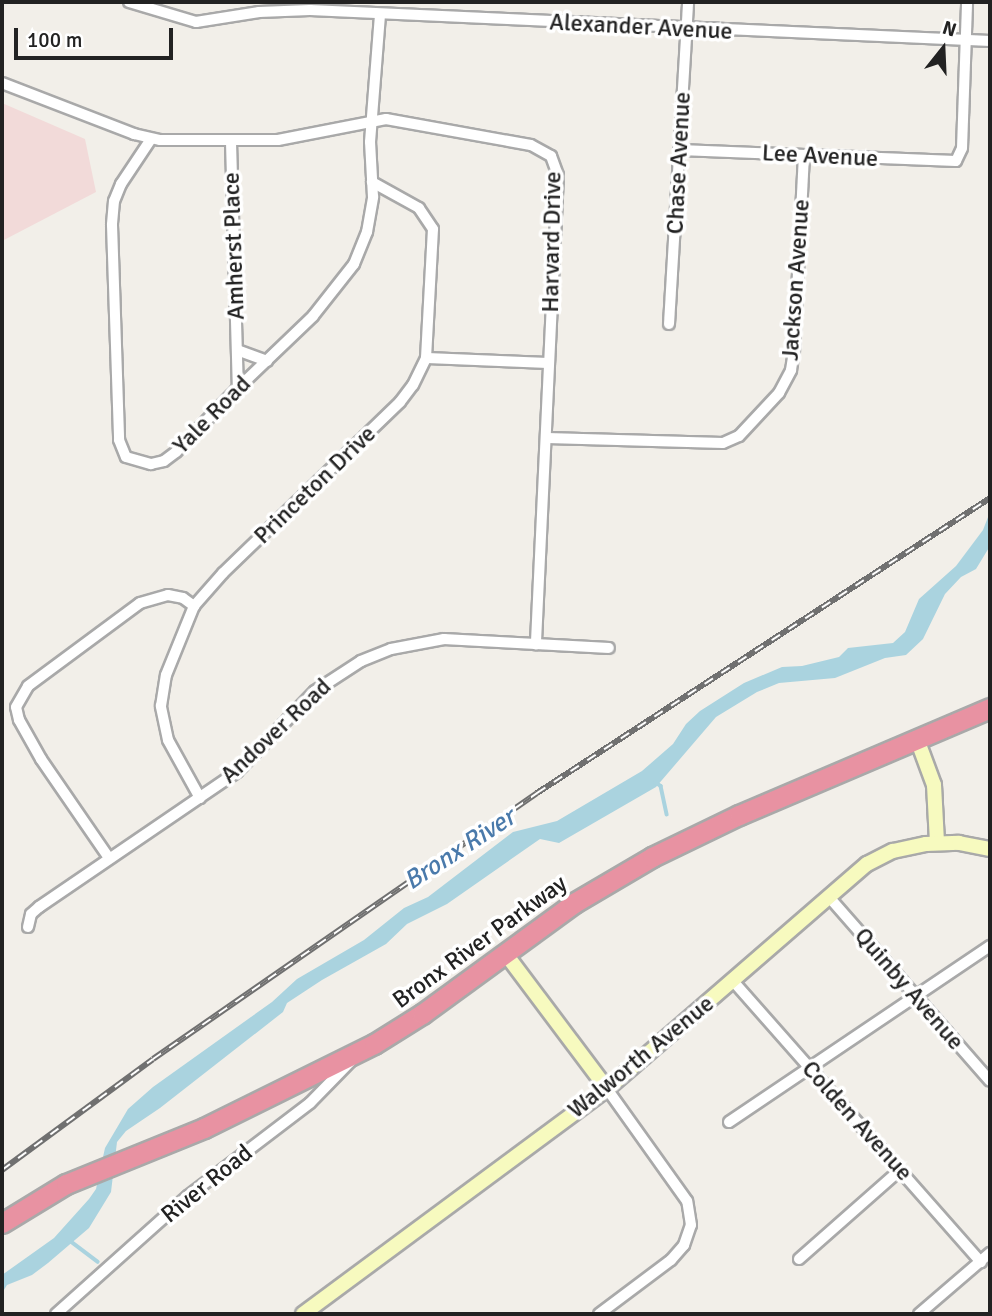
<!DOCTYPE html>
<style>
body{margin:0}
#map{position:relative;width:992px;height:1316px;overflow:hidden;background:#f2efe9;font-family:Signika,sans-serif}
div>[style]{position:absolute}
.commercial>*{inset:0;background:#f2dad9}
.water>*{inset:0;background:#aad3df}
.stream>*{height:3.5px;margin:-1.75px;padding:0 1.75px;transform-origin:1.75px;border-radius:1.75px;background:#aad3df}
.roads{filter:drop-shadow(2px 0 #a9a9a9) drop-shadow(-2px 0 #a9a9a9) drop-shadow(0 2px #a9a9a9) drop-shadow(0 -2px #a9a9a9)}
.street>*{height:10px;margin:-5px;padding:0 5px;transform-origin:5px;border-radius:5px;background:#fff}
.secondary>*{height:14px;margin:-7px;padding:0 7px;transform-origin:7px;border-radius:7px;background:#f7fabf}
.highway>*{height:19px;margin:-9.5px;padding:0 9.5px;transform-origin:9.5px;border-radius:9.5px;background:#e892a2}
.rail>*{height:6px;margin-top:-3px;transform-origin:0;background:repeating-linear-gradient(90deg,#fff 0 10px,#707070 0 20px);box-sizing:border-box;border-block:2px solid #707070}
span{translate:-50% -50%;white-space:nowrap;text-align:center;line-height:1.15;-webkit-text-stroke:7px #fff;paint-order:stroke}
.street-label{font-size:24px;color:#222}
.water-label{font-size:26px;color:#4a7aab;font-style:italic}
.frame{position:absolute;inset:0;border:4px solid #222;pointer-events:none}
.north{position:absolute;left:908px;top:14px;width:70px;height:70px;-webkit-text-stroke:5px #fff;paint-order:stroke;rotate:18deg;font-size:19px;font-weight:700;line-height:28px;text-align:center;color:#222}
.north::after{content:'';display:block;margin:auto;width:24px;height:32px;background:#222;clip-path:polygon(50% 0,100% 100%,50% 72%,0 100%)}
.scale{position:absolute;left:14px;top:28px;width:159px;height:32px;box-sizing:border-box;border:4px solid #222;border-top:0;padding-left:9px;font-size:21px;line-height:24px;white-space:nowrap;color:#222;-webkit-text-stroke:5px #fff;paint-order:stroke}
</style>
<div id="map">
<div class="commercial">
<div style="clip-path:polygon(2px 103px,85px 139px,96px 192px,2px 241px)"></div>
</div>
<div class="water">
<div style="clip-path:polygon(990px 512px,990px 546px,976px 569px,961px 577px,945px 594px,923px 639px,906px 655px,885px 658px,835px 678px,779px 683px,757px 692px,716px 717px,656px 787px,559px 843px,540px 839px,447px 904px,407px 924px,386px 944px,322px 980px,287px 1003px,283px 1012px,160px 1108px,126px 1131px,117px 1142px,111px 1192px,89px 1228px,48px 1263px,32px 1275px,7px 1285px,2px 1293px,2px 1275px,54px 1238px,89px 1199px,96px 1189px,105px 1148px,128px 1109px,153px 1087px,272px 1002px,297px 979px,364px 940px,404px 908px,428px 897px,513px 832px,557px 821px,642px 771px,673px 744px,686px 724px,700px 711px,744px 683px,782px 667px,802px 666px,839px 657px,848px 648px,893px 643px,905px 632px,919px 599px,956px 566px,983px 530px)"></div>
</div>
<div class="stream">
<div style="left:655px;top:782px;width:7px;rotate:34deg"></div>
<div style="left:661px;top:786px;width:29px;rotate:78deg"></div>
<div style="left:69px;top:1240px;width:36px;rotate:37deg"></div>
</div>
<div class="roads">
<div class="street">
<div style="left:129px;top:2px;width:70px;rotate:16.6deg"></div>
<div style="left:196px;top:22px;width:64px;rotate:-9deg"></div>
<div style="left:259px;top:12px;width:51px;rotate:-2.2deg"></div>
<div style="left:310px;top:10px;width:681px;rotate:2.61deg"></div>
<div style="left:2px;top:83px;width:142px;rotate:21.1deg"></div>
<div style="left:134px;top:134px;width:27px;rotate:13deg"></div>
<div style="left:160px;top:140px;width:118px"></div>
<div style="left:278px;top:140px;width:110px;rotate:-11deg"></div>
<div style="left:386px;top:119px;width:147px;rotate:10.2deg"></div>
<div style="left:531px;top:145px;width:23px;rotate:29deg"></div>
<div style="left:551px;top:156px;width:20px;rotate:70deg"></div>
<div style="left:558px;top:175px;width:470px;rotate:92.7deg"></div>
<div style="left:151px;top:139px;width:54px;rotate:123.7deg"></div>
<div style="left:121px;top:184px;width:18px;rotate:112deg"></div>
<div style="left:114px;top:201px;width:24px;rotate:95deg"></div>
<div style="left:112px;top:225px;width:215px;rotate:88.1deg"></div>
<div style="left:119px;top:440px;width:18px;rotate:68deg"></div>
<div style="left:126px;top:457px;width:26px;rotate:16deg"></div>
<div style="left:151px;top:464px;width:13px;rotate:-13deg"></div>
<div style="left:164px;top:461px;width:15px;rotate:-37deg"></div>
<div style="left:176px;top:452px;width:89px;rotate:-45.9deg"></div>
<div style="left:238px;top:388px;width:104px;rotate:-43.8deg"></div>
<div style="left:313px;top:316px;width:66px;rotate:-51.7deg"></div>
<div style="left:354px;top:264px;width:35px;rotate:-68deg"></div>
<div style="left:367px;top:232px;width:36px;rotate:-80deg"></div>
<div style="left:373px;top:197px;width:55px;rotate:-93.1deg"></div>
<div style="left:370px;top:142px;width:128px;rotate:-85.5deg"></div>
<div style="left:231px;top:142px;width:246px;rotate:88.4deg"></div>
<div style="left:680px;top:150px;width:276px;rotate:2.3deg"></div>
<div style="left:956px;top:161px;width:14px;rotate:-65deg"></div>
<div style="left:962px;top:148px;width:146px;rotate:-88deg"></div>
<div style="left:669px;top:324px;width:323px;rotate:-86.6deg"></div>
<div style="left:237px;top:350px;width:32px;rotate:20deg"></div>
<div style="left:426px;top:358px;width:123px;rotate:2.3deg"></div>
<div style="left:547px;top:438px;width:176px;rotate:1.6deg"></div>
<div style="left:723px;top:443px;width:17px;rotate:-24deg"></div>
<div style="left:739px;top:436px;width:59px;rotate:-47.1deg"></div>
<div style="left:779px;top:393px;width:26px;rotate:-62deg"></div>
<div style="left:791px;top:370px;width:18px;rotate:-81deg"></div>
<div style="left:794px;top:352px;width:197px;rotate:-87.1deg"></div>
<div style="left:200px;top:798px;width:66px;rotate:-118.9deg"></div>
<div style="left:168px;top:740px;width:35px;rotate:-102deg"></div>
<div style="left:161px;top:706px;width:31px;rotate:-81deg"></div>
<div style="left:166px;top:675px;width:74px;rotate:-67.9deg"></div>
<div style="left:194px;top:606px;width:44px;rotate:-48.7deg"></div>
<div style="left:223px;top:573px;width:246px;rotate:-44deg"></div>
<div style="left:400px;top:402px;width:21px;rotate:-53deg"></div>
<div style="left:413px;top:385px;width:30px;rotate:-64deg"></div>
<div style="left:426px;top:358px;width:129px;rotate:-86.9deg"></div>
<div style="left:433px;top:229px;width:25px;rotate:-124deg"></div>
<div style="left:419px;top:208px;width:54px;rotate:-151deg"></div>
<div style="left:109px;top:858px;width:120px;rotate:-124.5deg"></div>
<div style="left:41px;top:759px;width:45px;rotate:-119.4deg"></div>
<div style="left:19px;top:720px;width:13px;rotate:-103deg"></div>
<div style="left:16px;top:707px;width:24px;rotate:-60deg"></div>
<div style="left:28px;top:686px;width:139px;rotate:-36.5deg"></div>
<div style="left:140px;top:603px;width:29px;rotate:-16deg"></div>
<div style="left:168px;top:595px;width:15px;rotate:11deg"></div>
<div style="left:183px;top:598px;width:14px;rotate:36deg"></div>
<div style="left:829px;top:897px;width:244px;rotate:48.8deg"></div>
<div style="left:28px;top:927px;width:13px;rotate:-77deg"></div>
<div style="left:31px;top:914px;width:11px;rotate:-41deg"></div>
<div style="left:39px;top:907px;width:240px;rotate:-34.3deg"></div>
<div style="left:237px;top:772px;width:112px;rotate:-46.1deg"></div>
<div style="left:315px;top:691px;width:55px;rotate:-33.1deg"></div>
<div style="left:361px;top:661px;width:32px;rotate:-22deg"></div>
<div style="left:391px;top:649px;width:54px;rotate:-10.7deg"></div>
<div style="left:444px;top:639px;width:165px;rotate:3.1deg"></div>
<div style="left:733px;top:981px;width:375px;rotate:48.6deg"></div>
<div style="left:729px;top:1122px;width:315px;rotate:-34deg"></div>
<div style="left:799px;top:1259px;width:135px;rotate:-41.4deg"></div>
<div style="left:56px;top:1314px;width:177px;rotate:-41.8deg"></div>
<div style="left:188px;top:1196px;width:153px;rotate:-37.3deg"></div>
<div style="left:310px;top:1103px;width:59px;rotate:-45.7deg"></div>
<div style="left:599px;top:1314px;width:90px;rotate:-36.9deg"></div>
<div style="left:671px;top:1260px;width:20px;rotate:-49deg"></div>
<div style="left:684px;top:1245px;width:21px;rotate:-71deg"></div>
<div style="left:691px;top:1225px;width:24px;rotate:-99deg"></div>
<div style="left:687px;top:1201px;width:138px;rotate:-125.5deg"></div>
<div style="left:919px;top:1314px;width:94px;rotate:-40.7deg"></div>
</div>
<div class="secondary">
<div style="left:917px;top:739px;width:49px;rotate:69.7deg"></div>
<div style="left:934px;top:785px;width:58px;rotate:87deg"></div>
<div style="left:505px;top:953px;width:170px;rotate:53.1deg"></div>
<div style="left:303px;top:1314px;width:378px;rotate:-36.5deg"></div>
<div style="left:607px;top:1089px;width:344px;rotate:-40.9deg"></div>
<div style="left:867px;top:864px;width:29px;rotate:-27deg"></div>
<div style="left:893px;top:851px;width:34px;rotate:-12deg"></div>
<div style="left:926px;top:844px;width:33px;rotate:-2deg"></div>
<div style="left:959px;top:843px;width:32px;rotate:11deg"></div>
</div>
<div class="highway">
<div style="left:2px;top:1223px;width:75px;rotate:-31.4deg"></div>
<div style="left:66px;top:1184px;width:149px;rotate:-22.1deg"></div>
<div style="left:204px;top:1128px;width:190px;rotate:-26.3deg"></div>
<div style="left:374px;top:1044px;width:57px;rotate:-32deg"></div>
<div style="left:422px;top:1014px;width:188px;rotate:-36.1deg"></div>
<div style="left:574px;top:903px;width:91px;rotate:-30.5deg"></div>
<div style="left:652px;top:857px;width:97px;rotate:-25.8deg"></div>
<div style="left:739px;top:815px;width:273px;rotate:-23.1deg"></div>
</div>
</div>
<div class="rail">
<div style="left:2px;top:1170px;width:187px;rotate:-36.3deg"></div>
<div style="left:153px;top:1059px;width:467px;rotate:-34.7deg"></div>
<div style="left:537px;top:793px;width:541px;rotate:-33.07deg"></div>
</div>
<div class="street-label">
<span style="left:641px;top:27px;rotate:3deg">Alexander Avenue</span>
<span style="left:820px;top:156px;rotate:3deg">Lee Avenue</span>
<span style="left:679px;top:163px;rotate:-87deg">Chase Avenue</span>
<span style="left:552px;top:242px;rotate:-89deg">Harvard Drive</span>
<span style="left:234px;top:246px;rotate:-92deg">Amherst Place</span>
<span style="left:796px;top:280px;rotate:-86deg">Jackson Avenue</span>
<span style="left:212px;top:415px;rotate:-45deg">Yale Road</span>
<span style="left:315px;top:485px;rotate:-44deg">Princeton Drive</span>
<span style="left:276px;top:731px;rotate:-43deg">Andover Road</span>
<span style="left:480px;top:942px;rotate:-36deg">Bronx River Parkway</span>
<span style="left:909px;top:989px;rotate:49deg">Quinby Avenue</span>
<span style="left:641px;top:1057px;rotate:-39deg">Walworth Avenue</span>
<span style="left:857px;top:1121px;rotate:48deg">Colden Avenue</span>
<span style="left:207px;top:1184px;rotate:-39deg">River Road</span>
</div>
<div class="water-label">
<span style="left:460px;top:850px;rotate:-33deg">Bronx River</span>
</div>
<div class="frame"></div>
<div class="north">N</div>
<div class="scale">100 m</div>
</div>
